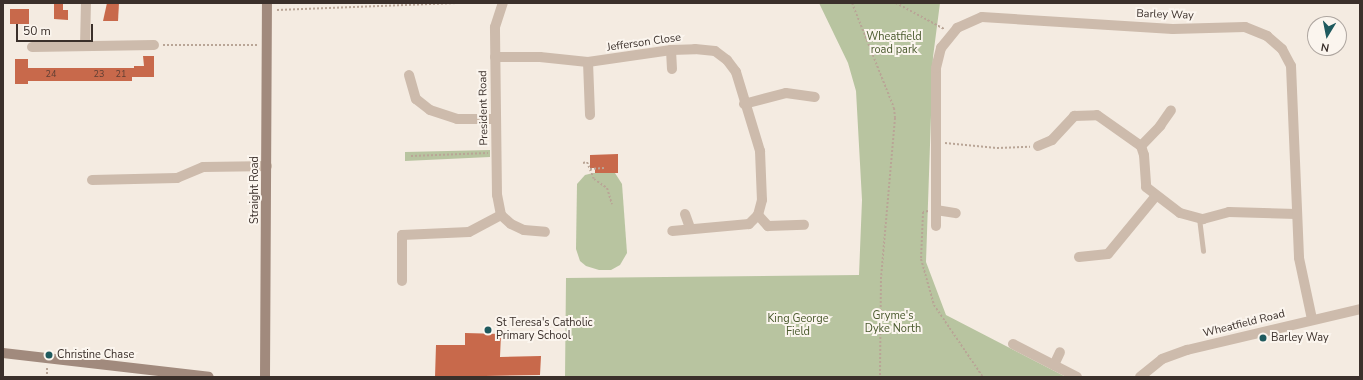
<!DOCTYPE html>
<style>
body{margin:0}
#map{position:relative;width:1363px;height:380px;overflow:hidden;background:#f4ebe1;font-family:"Nunito Sans",sans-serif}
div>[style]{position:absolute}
.green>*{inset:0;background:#b8c4a0}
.building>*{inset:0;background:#c8694b;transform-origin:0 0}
.path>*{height:2px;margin-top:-1px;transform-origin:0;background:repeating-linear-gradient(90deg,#b9a596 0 2px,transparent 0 4px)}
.lane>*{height:5px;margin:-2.5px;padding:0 2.5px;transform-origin:2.5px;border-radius:2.5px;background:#cdbbac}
.street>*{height:10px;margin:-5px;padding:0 5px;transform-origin:5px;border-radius:5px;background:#cdbbac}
.secondary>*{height:10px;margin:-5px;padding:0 5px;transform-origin:5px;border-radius:5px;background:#a18a7d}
.dots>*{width:11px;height:11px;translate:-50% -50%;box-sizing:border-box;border:2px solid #fbf5ee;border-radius:50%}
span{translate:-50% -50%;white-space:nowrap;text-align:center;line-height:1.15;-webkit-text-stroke:4px #fbf5ee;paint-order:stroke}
.number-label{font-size:9px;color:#5e3e33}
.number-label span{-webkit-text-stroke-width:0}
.street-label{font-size:11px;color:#3b302b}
.park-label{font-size:11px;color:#4a5a2e}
.poi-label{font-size:11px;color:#3b302b}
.left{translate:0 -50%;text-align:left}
.frame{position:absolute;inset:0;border:4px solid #3b302b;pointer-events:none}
.north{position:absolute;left:1307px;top:16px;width:40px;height:40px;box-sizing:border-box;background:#fbf5ee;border:1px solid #aea6a0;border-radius:50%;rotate:190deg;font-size:11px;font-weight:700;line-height:16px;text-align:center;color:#3b302b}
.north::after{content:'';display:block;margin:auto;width:14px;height:18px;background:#1f5a5e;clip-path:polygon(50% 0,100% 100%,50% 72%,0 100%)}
.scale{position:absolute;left:16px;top:24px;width:77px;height:18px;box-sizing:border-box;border:2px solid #3b302b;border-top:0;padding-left:5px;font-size:12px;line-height:14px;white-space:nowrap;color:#3b302b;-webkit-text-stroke:3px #fbf5ee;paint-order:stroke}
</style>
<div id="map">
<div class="green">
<div style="clip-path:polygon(819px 3px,940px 3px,933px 57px,926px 262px,946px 315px,1066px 377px,565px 377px,566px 278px,859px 275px,862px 200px,856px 91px,848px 63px)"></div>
<div style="clip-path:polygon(490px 150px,490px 157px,405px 161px,405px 152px)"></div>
<div style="clip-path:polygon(593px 173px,615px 173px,622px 184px,627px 253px,620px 265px,611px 270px,599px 270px,586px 266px,580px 261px,576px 249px,577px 184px,585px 175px)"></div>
</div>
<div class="building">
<div style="clip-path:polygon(54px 3px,63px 3px,63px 10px,68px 10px,68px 20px,54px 19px)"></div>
<div style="clip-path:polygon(107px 3px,119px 3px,118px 21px,103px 21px)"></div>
<div style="left:29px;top:9px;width:15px;height:19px;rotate:90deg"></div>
<div style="clip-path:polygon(143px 56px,154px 56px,154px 77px,132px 77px,132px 81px,28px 81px,28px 84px,15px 84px,15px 59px,28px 59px,28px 68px,134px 68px,134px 66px,144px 66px)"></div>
<div style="clip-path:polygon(618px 154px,618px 173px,595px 173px,595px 168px,590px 168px,590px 155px)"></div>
<div style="clip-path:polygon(465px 333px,501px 334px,500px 357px,541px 356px,540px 375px,435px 377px,436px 345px,465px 345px)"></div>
</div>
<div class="path">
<div style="left:852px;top:3px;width:113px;rotate:68.2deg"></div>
<div style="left:894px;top:108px;width:10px;rotate:84deg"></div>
<div style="left:895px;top:118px;width:160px;rotate:95deg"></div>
<div style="left:881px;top:277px;width:100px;rotate:90.6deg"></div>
<div style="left:896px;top:3px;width:55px;rotate:28.4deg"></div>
<div style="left:277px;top:10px;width:186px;rotate:-2.2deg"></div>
<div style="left:163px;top:45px;width:95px"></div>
<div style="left:945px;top:143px;width:52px;rotate:5.5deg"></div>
<div style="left:997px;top:148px;width:33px;rotate:-2deg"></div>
<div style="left:411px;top:156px;width:77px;rotate:-2.2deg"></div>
<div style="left:583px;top:163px;width:4px;rotate:-14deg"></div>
<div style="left:587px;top:162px;width:18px;rotate:68deg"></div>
<div style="left:594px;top:179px;width:16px;rotate:35deg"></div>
<div style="left:607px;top:188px;width:17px;rotate:73deg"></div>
<div style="left:590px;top:169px;width:14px;rotate:-4deg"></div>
<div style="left:928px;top:211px;width:5px;rotate:169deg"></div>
<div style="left:923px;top:212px;width:47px;rotate:92.4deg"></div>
<div style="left:921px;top:259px;width:48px;rotate:74.2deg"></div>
<div style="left:934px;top:305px;width:87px;rotate:55.8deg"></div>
<div style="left:47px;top:368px;width:9px;rotate:90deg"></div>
</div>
<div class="lane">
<div style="left:1199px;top:218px;width:33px;rotate:83deg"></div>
</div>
<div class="street">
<div style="left:85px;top:46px;width:43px;rotate:-88.7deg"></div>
<div style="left:32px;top:47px;width:122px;rotate:-0.9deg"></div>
<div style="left:671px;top:50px;width:19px;rotate:87deg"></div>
<div style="left:495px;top:57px;width:45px"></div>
<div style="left:540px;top:57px;width:48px;rotate:5.9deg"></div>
<div style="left:588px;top:62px;width:84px;rotate:-8.2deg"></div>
<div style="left:671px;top:50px;width:24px;rotate:-2deg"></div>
<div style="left:695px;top:49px;width:20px;rotate:6deg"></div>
<div style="left:715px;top:51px;width:15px;rotate:37deg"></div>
<div style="left:727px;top:60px;width:15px;rotate:53deg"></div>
<div style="left:736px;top:72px;width:83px;rotate:73.1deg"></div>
<div style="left:760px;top:151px;width:49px;rotate:87.7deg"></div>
<div style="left:762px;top:200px;width:16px;rotate:105deg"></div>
<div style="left:758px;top:215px;width:13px;rotate:135deg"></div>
<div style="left:749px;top:224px;width:77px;rotate:174.8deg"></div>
<div style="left:588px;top:62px;width:53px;rotate:87.8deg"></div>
<div style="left:409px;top:75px;width:25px;rotate:74deg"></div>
<div style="left:416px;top:99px;width:18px;rotate:38deg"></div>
<div style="left:430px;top:110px;width:28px;rotate:18deg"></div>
<div style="left:457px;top:119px;width:39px"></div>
<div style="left:744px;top:104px;width:43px;rotate:-14.7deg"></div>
<div style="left:786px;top:93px;width:29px;rotate:8deg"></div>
<div style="left:1038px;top:146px;width:15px;rotate:-23deg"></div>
<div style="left:1052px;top:140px;width:33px;rotate:-47deg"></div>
<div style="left:1074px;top:116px;width:23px;rotate:-2deg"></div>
<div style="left:1097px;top:115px;width:54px;rotate:35.2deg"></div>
<div style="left:1141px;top:146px;width:9px;rotate:72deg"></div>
<div style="left:1144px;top:155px;width:32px;rotate:86deg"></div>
<div style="left:1146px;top:187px;width:43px;rotate:37.4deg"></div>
<div style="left:1180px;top:213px;width:24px;rotate:15deg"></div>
<div style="left:1203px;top:219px;width:27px;rotate:-15deg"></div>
<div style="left:1229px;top:212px;width:67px;rotate:1.7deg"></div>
<div style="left:1141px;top:146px;width:28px;rotate:-46deg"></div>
<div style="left:1160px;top:126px;width:19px;rotate:-55deg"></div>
<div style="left:92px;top:180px;width:85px;rotate:-1.3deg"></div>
<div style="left:177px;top:178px;width:28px;rotate:-23deg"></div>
<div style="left:203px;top:167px;width:64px;rotate:-0.9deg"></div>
<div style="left:936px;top:210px;width:20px;rotate:9deg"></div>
<div style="left:685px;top:214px;width:15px;rotate:70deg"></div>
<div style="left:501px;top:215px;width:13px;rotate:42deg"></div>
<div style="left:511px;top:224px;width:14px;rotate:25deg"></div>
<div style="left:524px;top:230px;width:21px;rotate:5deg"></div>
<div style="left:758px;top:215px;width:15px;rotate:48deg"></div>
<div style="left:768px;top:226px;width:36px;rotate:-2deg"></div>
<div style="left:936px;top:226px;width:158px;rotate:-90deg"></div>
<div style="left:936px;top:68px;width:21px;rotate:-76deg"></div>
<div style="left:941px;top:48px;width:26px;rotate:-51deg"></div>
<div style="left:957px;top:28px;width:27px;rotate:-24deg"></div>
<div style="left:982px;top:17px;width:191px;rotate:3.6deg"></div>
<div style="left:1173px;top:29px;width:72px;rotate:-1.6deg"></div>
<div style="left:1245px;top:27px;width:24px;rotate:22deg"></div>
<div style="left:1267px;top:36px;width:20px;rotate:41deg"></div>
<div style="left:1282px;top:49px;width:19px;rotate:62deg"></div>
<div style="left:1291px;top:66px;width:192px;rotate:87.6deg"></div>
<div style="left:1299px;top:258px;width:62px;rotate:78deg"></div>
<div style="left:1079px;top:257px;width:29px;rotate:-6deg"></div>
<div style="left:1108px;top:254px;width:74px;rotate:-50.5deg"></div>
<div style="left:402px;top:281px;width:46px;rotate:-90deg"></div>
<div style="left:402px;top:235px;width:67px;rotate:-2.6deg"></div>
<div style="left:469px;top:232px;width:36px;rotate:-28deg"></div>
<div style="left:501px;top:215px;width:20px;rotate:-101deg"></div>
<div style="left:497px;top:195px;width:168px;rotate:-90.7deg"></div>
<div style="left:495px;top:27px;width:25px;rotate:-72deg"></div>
<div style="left:1013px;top:344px;width:72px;rotate:27.3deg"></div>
<div style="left:1054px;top:365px;width:14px;rotate:-65deg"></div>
<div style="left:1140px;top:377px;width:28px;rotate:-39deg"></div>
<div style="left:1162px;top:359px;width:27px;rotate:-20deg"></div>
<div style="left:1187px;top:350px;width:178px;rotate:-13.3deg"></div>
</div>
<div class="secondary">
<div style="left:3px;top:353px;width:207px;rotate:6.6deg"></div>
<div style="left:265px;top:377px;width:374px;rotate:-89.7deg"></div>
</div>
<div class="dots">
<div style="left:488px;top:330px;background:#1f5a5e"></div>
<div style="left:1263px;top:338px;background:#1f5a5e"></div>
<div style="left:49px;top:355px;background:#1f5a5e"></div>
</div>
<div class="number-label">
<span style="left:51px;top:74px">24</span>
<span style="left:99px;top:74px">23</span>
<span style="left:121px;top:74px">21</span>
</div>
<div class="street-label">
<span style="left:1165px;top:15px;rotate:2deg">Barley Way</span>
<span style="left:644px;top:43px;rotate:-8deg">Jefferson Close</span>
<span style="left:484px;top:108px;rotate:-91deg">President Road</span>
<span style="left:255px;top:190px;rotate:-90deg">Straight Road</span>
<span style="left:1244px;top:324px;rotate:-14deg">Wheatfield Road</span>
</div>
<div class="park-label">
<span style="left:894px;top:44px">Wheatfield<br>road park</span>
<span style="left:893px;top:323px">Gryme's<br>Dyke North</span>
<span style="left:798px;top:326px">King George<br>Field</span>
</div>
<div class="poi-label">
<span class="left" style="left:496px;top:330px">St Teresa's Catholic<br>Primary School</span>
<span class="left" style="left:1271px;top:338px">Barley Way</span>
<span class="left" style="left:57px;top:355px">Christine Chase</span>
</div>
<div class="frame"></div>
<div class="north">N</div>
<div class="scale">50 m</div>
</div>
